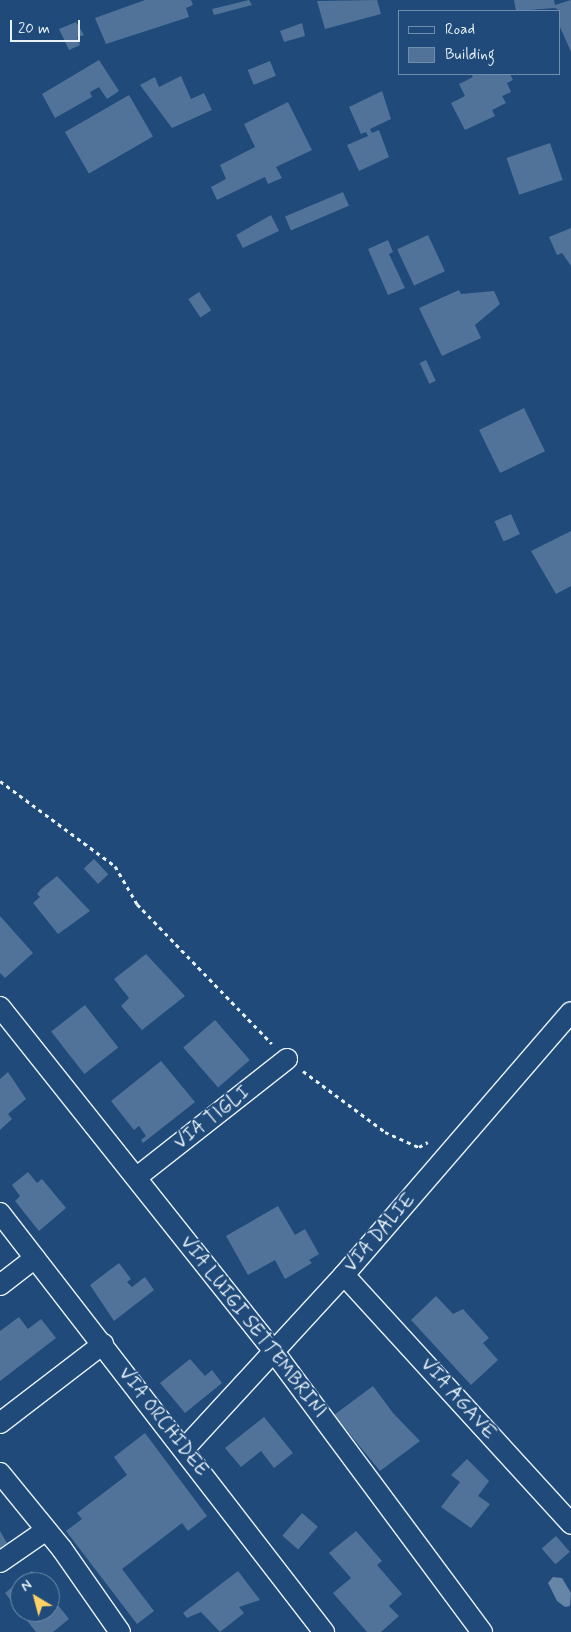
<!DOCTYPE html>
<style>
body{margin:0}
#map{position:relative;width:571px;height:1632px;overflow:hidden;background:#1f4a7a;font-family:Mynerve,sans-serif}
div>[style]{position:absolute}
.water>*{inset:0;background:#6685a7}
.building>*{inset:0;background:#517399;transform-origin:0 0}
.path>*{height:3px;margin-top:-1.5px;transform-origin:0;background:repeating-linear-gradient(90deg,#e8f1f8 0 4px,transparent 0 8px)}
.roads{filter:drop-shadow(1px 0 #e8f1f8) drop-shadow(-1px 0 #e8f1f8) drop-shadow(0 1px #e8f1f8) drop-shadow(0 -1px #e8f1f8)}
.minor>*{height:20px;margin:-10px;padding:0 10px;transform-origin:10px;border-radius:10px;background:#1f4a7a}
span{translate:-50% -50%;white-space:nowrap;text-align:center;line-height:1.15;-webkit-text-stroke:4px #1f4a7a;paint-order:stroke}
.street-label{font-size:19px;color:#e8f1f8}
.legend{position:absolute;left:398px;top:10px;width:162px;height:65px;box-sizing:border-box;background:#1f4a7a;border:1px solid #6f8dac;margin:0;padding:6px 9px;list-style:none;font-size:15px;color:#e8f1f8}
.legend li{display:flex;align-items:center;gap:10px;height:25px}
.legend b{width:25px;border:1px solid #6f8dac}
.north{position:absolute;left:10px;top:1572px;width:50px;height:50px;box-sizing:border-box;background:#1f4a7a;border:1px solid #6f8dac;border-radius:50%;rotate:323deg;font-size:14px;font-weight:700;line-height:20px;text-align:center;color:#e8f1f8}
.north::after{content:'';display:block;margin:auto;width:18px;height:22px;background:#ffd166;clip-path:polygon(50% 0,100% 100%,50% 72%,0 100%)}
.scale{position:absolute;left:10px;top:20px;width:70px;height:22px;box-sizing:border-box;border:2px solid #e8f1f8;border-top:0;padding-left:6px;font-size:15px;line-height:18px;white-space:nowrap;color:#e8f1f8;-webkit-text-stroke:4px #1f4a7a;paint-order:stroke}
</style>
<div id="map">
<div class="water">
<div style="clip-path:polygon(553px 1577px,562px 1578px,571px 1593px,570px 1606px,565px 1607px,557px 1601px,548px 1583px)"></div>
</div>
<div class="building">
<div style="clip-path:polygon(145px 0,191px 0,193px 5px,186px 8px,189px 17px,106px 44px,95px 18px)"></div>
<div style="clip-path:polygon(249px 0,252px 5px,214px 15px,212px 9px)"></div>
<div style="clip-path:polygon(377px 0,381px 14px,325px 29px,317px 1px)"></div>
<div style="clip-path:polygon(514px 0,554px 0,555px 5px,571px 0,571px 52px,560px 27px,560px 11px,555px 8px,516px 11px)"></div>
<div style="clip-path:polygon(76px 22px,84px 35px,77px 37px,80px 45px,69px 50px,59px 29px)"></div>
<div style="clip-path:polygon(302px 23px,305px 36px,284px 42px,280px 31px)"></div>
<div style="clip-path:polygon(99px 60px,119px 91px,107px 99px,99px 87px,90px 92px,92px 97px,55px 118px,42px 94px)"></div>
<div style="left:270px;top:61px;width:16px;height:24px;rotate:68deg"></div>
<div style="clip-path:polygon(471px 74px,510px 74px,513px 80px,507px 83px,511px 92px,502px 96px,506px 103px,492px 110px,495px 116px,465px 130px,451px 103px,465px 96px,459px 84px,473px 77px)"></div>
<div style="clip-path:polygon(181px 76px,191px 99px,204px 93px,212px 110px,172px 128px,140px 85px,155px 77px,159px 87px)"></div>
<div style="clip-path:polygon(382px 91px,391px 119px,370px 129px,372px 133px,379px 130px,389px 157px,359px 171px,347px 145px,368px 136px,366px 132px,361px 134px,349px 107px)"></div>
<div style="left:129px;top:95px;width:48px;height:74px;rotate:60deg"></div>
<div style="clip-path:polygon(288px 102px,312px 150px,276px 167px,282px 178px,268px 184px,265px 177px,217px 200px,211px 187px,226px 179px,220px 165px,255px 147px,244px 124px)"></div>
<div style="left:550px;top:143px;width:39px;height:46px;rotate:71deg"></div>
<div style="left:343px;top:192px;width:15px;height:63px;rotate:67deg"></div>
<div style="clip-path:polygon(271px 215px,279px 231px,243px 248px,236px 235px)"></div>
<div style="clip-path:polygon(571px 228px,571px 266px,562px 253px,557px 255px,549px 237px)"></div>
<div style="left:428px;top:235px;width:40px;height:34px;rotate:65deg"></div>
<div style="clip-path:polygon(388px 240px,393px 252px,389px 254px,405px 288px,388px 295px,368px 249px)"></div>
<div style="clip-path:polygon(459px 290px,461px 294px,494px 291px,500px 304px,475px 325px,481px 338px,442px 356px,419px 308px)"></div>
<div style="left:199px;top:292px;width:22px;height:13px;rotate:56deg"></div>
<div style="left:426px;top:360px;width:23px;height:7px;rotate:65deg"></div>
<div style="left:524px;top:408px;width:48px;height:50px;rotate:64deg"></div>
<div style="left:511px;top:514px;width:22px;height:18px;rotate:66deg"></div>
<div style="clip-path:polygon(571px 531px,571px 586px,556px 594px,531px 551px)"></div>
<div style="left:94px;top:859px;width:21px;height:14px;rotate:47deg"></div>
<div style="clip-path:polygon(57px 876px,90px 911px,58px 934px,33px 903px,40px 897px,37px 894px,41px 889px)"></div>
<div style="clip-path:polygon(0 916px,33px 953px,5px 978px,0 973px)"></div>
<div style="clip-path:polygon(146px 954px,185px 996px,142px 1030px,121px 1006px,129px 998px,114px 979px)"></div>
<div style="left:85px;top:1005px;width:54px;height:43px;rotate:52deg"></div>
<div style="left:215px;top:1020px;width:53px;height:42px;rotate:49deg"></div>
<div style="clip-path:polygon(161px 1061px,195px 1102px,143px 1143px,141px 1140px,146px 1136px,139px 1126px,134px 1130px,111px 1101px)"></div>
<div style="clip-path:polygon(8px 1072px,26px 1099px,8px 1114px,12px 1119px,0 1130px,0 1079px)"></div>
<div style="clip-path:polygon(28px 1172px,37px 1183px,42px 1179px,66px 1208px,39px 1231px,15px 1201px,20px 1196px,12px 1185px)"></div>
<div style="clip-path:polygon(278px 1206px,295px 1235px,305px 1229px,319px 1254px,309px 1260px,312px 1263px,285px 1279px,275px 1260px,248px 1275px,226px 1236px)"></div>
<div style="clip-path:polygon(119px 1263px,131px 1279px,127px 1282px,132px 1287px,145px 1277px,154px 1290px,114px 1321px,90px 1285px)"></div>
<div style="clip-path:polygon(436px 1296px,453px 1314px,463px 1309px,489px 1338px,483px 1343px,498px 1360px,471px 1385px,411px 1320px)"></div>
<div style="clip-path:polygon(19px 1317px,28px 1329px,41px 1319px,56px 1338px,0 1381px,0 1331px)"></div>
<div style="clip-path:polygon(190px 1359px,205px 1376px,212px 1370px,222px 1383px,185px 1413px,160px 1383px)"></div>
<div style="clip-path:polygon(373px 1386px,393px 1413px,420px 1441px,380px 1471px,334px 1415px)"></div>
<div style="clip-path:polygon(264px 1417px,293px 1453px,274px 1468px,261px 1451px,241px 1467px,225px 1448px)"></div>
<div style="clip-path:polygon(145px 1433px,207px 1516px,188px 1531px,182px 1523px,122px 1569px,154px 1611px,137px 1624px,66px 1531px,82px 1519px,77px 1513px,127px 1475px,114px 1457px)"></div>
<div style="clip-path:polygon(467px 1459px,489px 1481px,478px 1496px,490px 1504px,471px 1528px,441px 1507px,460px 1482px,451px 1475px)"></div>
<div style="left:302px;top:1513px;width:21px;height:30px;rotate:41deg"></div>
<div style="clip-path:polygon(0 1531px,7px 1543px,0 1548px)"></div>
<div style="clip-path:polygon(356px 1531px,382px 1561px,377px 1565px,402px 1594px,389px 1606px,399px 1616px,381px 1632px,367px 1632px,333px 1593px,351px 1578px,329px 1553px)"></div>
<div style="left:556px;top:1536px;width:21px;height:19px;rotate:49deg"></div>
<div style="clip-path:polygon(32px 1571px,40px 1582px,20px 1582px,20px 1612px,5px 1593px)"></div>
<div style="clip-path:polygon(238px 1571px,260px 1600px,239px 1607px,244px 1613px,220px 1632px,201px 1612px,187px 1618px,183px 1613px)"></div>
<div style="clip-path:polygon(50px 1595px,69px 1619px,53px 1632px,36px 1632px,20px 1612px,50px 1612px)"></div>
</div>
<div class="path">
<div style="left:0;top:781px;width:143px;rotate:36.5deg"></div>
<div style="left:115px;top:866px;width:44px;rotate:59.9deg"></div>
<div style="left:137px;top:904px;width:194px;rotate:46deg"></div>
<div style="left:303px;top:1071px;width:102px;rotate:36.6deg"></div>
<div style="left:385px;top:1132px;width:37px;rotate:24deg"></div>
<div style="left:419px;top:1147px;width:10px;rotate:-29deg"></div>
</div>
<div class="roads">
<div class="minor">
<div style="left:0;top:1007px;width:441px;rotate:51.5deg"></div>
<div style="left:274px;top:1352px;width:349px;rotate:53.4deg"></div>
<div style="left:137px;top:1177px;width:191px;rotate:-38.2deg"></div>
<div style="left:0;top:1213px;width:530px;rotate:52.29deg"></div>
<div style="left:344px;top:1275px;width:337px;rotate:47.6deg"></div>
<div style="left:0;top:1285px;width:44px;rotate:-37.6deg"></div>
<div style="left:0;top:1423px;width:130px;rotate:-37.5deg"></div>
<div style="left:184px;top:1449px;width:236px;rotate:-47.4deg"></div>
<div style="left:344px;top:1275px;width:347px;rotate:-49.2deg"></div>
<div style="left:0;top:1473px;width:98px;rotate:50.8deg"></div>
<div style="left:62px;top:1549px;width:101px;rotate:55.1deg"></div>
<div style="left:0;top:1562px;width:55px;rotate:-34.6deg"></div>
</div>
</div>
<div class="street-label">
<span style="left:212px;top:1118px;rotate:-38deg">VIA TIGLI</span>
<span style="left:380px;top:1233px;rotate:-49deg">VIA DALIE</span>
<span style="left:253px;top:1327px;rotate:52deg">VIA LUIGI SETTEMBRINI</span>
<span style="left:458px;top:1399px;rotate:48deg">VIA AGAVE</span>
<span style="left:163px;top:1422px;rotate:52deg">VIA ORCHIDEE</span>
</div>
<ul class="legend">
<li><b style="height:6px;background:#1f4a7a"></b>Road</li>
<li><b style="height:14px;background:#517399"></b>Building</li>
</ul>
<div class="north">N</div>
<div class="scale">20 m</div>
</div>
